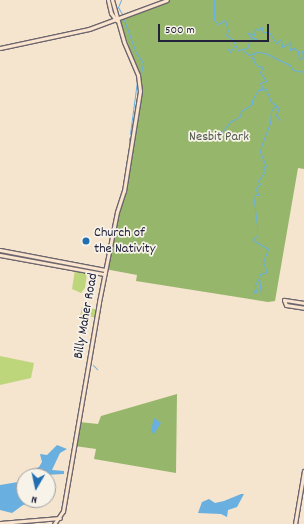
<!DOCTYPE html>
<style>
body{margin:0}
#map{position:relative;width:304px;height:524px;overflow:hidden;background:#f5e4ce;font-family:Dekko,sans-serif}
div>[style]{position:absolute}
.green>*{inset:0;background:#bed67b}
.forest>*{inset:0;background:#96b76b}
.water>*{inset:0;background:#69afdf}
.stream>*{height:1px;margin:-0.5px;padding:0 0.5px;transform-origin:0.5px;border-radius:0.5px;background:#69afdf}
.roads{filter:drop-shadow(1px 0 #6c666e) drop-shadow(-1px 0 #6c666e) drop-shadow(0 1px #6c666e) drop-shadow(0 -1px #6c666e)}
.secondary>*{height:3px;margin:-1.5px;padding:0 1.5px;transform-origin:1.5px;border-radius:1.5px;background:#fce5cf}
.dots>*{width:11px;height:11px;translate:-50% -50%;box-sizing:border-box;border:2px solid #f7f3e8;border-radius:50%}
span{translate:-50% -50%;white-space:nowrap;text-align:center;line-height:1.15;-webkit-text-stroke:3.5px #f7f3e8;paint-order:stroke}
.park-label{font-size:14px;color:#51584e}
.poi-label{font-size:14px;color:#22223b}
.left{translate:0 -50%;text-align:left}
.street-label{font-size:14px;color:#22223b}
.north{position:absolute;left:16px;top:468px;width:40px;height:40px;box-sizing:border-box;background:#f7f3e8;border:1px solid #a29fa3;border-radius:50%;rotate:189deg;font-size:11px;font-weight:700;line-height:16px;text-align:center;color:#22223b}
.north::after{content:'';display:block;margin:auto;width:14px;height:18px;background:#1f6fb2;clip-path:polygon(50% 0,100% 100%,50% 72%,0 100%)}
.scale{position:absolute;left:158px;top:24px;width:111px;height:18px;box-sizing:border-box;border:2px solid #22223b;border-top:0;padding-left:5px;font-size:12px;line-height:14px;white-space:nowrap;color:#22223b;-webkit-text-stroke:3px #f7f3e8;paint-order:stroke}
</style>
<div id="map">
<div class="green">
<div style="clip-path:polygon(75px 270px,87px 272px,85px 288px,81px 293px,72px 289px)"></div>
<div style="clip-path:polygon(82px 307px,95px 309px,96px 317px,80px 317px)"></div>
<div style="clip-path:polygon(0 356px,34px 363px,31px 378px,0 385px)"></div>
</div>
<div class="forest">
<div style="clip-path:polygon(167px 0,304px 0,304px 169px,298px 168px,275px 301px,268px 302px,136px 281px,137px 275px,105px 269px,117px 210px,124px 193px,142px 84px,126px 38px,116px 20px)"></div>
<div style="clip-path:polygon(177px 394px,176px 473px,94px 459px,96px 449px,75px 446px,79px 422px,98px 424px,101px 416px)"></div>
</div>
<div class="water">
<div style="clip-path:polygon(154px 418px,161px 423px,154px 434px,151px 431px)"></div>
<div style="clip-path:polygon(57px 445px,67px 449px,60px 453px,52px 470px,64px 471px,64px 474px,24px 476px,24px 500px,34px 500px,34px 503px,23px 505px,12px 513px,0 510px,0 485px,18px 482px,27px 472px,39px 467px,42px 462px,40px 454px,47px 455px)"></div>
<div style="clip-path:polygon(241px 494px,244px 494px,237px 507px,228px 510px,227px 517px,221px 514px,198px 513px,202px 502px,209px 499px,215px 503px,224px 501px)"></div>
</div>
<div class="stream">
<div style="left:121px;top:0;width:8px;rotate:113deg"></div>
<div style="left:118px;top:7px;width:8px;rotate:60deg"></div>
<div style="left:214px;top:0;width:20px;rotate:90deg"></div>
<div style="left:214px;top:20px;width:6px;rotate:45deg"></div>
<div style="left:218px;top:24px;width:8px;rotate:-30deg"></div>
<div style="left:225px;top:20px;width:11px;rotate:75deg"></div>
<div style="left:228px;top:31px;width:4px;rotate:117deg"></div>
<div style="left:226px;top:35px;width:7px;rotate:34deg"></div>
<div style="left:232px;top:39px;width:13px;rotate:61deg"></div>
<div style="left:238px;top:50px;width:9px;rotate:-13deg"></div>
<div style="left:247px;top:48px;width:11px;rotate:-68deg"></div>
<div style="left:251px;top:38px;width:6px;rotate:-121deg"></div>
<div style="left:248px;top:33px;width:6px;rotate:18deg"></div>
<div style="left:254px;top:35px;width:6px;rotate:-81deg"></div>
<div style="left:255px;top:29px;width:4px;rotate:14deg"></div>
<div style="left:259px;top:30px;width:4px;rotate:-63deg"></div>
<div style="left:261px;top:26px;width:6px;rotate:72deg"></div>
<div style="left:263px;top:32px;width:6px"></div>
<div style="left:269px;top:32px;width:13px;rotate:58deg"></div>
<div style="left:276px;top:43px;width:6px;rotate:-39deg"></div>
<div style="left:281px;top:39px;width:8px;rotate:83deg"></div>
<div style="left:282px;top:47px;width:10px;rotate:-29deg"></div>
<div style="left:291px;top:42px;width:8px;rotate:97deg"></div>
<div style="left:290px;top:50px;width:4px;rotate:-27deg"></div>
<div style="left:294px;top:48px;width:5px;rotate:37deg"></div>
<div style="left:298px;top:51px;width:8px;rotate:83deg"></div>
<div style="left:299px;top:59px;width:4px;rotate:-27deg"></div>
<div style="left:303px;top:57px;width:6px;rotate:-99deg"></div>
<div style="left:302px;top:51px;width:2px;rotate:27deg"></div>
<div style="left:124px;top:20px;width:33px;rotate:70deg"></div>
<div style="left:135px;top:51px;width:14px;rotate:56deg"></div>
<div style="left:143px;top:63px;width:10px;rotate:101deg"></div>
<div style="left:251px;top:37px;width:6px;rotate:18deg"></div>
<div style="left:257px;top:39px;width:6px;rotate:171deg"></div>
<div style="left:227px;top:48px;width:5px;rotate:53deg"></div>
<div style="left:230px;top:52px;width:7px;rotate:-56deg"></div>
<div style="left:244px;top:51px;width:6px;rotate:39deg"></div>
<div style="left:249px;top:55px;width:9px;rotate:-21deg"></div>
<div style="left:257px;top:52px;width:8px;rotate:7deg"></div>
<div style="left:265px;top:53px;width:28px;rotate:26deg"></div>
<div style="left:290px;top:65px;width:6px;rotate:59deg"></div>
<div style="left:293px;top:70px;width:11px;rotate:10deg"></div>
<div style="left:254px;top:53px;width:5px;rotate:112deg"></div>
<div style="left:252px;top:58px;width:3px;rotate:18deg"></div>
<div style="left:255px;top:59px;width:3px;rotate:108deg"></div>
<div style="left:254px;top:62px;width:6px;rotate:45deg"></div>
<div style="left:258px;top:66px;width:5px;rotate:11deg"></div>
<div style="left:263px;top:67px;width:6px;rotate:121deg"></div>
<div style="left:260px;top:72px;width:11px;rotate:56deg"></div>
<div style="left:266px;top:81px;width:6px;rotate:162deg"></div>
<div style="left:260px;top:83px;width:6px;rotate:59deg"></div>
<div style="left:263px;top:88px;width:4px;rotate:153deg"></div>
<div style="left:259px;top:90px;width:7px;rotate:-8deg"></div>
<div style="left:266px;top:89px;width:14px;rotate:69deg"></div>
<div style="left:271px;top:102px;width:6px;rotate:31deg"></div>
<div style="left:276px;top:105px;width:8px;rotate:130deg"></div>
<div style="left:271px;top:111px;width:12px;rotate:95deg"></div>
<div style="left:270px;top:123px;width:25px;rotate:111deg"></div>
<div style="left:261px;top:146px;width:6px;rotate:99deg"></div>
<div style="left:260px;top:152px;width:15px;rotate:67deg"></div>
<div style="left:266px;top:166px;width:3px;rotate:162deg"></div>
<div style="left:263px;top:167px;width:4px;rotate:63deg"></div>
<div style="left:265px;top:171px;width:12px;rotate:125deg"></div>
<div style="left:258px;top:181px;width:4px;rotate:56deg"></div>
<div style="left:260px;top:184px;width:7px;rotate:135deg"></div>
<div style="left:255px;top:189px;width:7px;rotate:56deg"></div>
<div style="left:259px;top:195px;width:4px;rotate:180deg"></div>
<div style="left:255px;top:195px;width:6px;rotate:99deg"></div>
<div style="left:254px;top:201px;width:24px;rotate:83deg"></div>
<div style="left:257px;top:225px;width:10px;rotate:90deg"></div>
<div style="left:257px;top:235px;width:6px;rotate:129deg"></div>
<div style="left:253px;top:240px;width:17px;rotate:31deg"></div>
<div style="left:268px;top:249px;width:14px;rotate:111deg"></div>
<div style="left:263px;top:262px;width:11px;rotate:68deg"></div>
<div style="left:267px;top:272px;width:7px;rotate:164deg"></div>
<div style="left:260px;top:274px;width:4px;rotate:104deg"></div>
<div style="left:259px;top:278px;width:16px;rotate:83deg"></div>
<div style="left:275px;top:106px;width:4px;rotate:27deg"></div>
<div style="left:279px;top:108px;width:8px;rotate:113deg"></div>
<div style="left:276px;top:115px;width:6px;rotate:51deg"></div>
<div style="left:130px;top:134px;width:53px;rotate:-82.5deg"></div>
<div style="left:217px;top:138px;width:21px;rotate:-51deg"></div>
<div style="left:230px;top:122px;width:12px;rotate:-31deg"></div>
<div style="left:240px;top:116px;width:5px;rotate:-79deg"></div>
<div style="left:241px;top:111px;width:13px;rotate:-32deg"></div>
<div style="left:252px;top:104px;width:4px;rotate:-90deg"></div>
<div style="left:252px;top:100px;width:12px;rotate:-59deg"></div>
<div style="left:129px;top:141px;width:3px;rotate:-90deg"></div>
<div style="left:253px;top:294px;width:3px;rotate:-72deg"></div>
<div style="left:254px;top:291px;width:2px;rotate:27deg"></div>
<div style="left:256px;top:292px;width:7px;rotate:-98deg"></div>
<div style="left:255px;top:285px;width:8px;rotate:-60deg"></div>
<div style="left:93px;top:365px;width:6px;rotate:45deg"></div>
</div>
<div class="roads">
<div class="secondary">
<div style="left:108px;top:0;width:13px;rotate:77deg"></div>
<div style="left:111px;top:13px;width:9px;rotate:54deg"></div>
<div style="left:0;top:48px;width:91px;rotate:-12.1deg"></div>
<div style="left:89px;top:29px;width:83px;rotate:-20.4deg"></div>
<div style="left:0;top:250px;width:107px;rotate:10.8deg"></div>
<div style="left:0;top:255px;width:106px;rotate:10.4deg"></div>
<div style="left:304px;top:303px;width:20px;rotate:-171deg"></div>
<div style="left:284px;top:300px;width:5px;rotate:68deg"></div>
<div style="left:286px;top:305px;width:18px;rotate:9deg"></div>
<div style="left:0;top:523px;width:60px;rotate:-4.8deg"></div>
<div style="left:54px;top:524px;width:16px;rotate:-55deg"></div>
<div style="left:63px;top:511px;width:212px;rotate:-80.2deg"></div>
<div style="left:99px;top:302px;width:92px;rotate:-78.7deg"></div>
<div style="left:117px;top:212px;width:22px;rotate:-72deg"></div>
<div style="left:124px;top:191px;width:101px;rotate:-80.9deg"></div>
<div style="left:140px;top:91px;width:16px;rotate:-97deg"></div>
<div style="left:138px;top:75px;width:36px;rotate:-113deg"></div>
<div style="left:124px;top:42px;width:44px;rotate:-105.9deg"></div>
<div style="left:295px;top:524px;width:54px;rotate:-80.4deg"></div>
</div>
</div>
<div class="dots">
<div style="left:86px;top:241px;background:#1f6fb2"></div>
</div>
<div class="park-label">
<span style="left:219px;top:137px">Nesbit Park</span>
</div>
<div class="poi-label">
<span class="left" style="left:94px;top:241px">Church of<br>the Nativity</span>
</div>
<div class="street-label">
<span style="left:86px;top:316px;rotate:-80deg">Billy Maher Road</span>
</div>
<div class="north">N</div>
<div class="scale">500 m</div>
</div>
